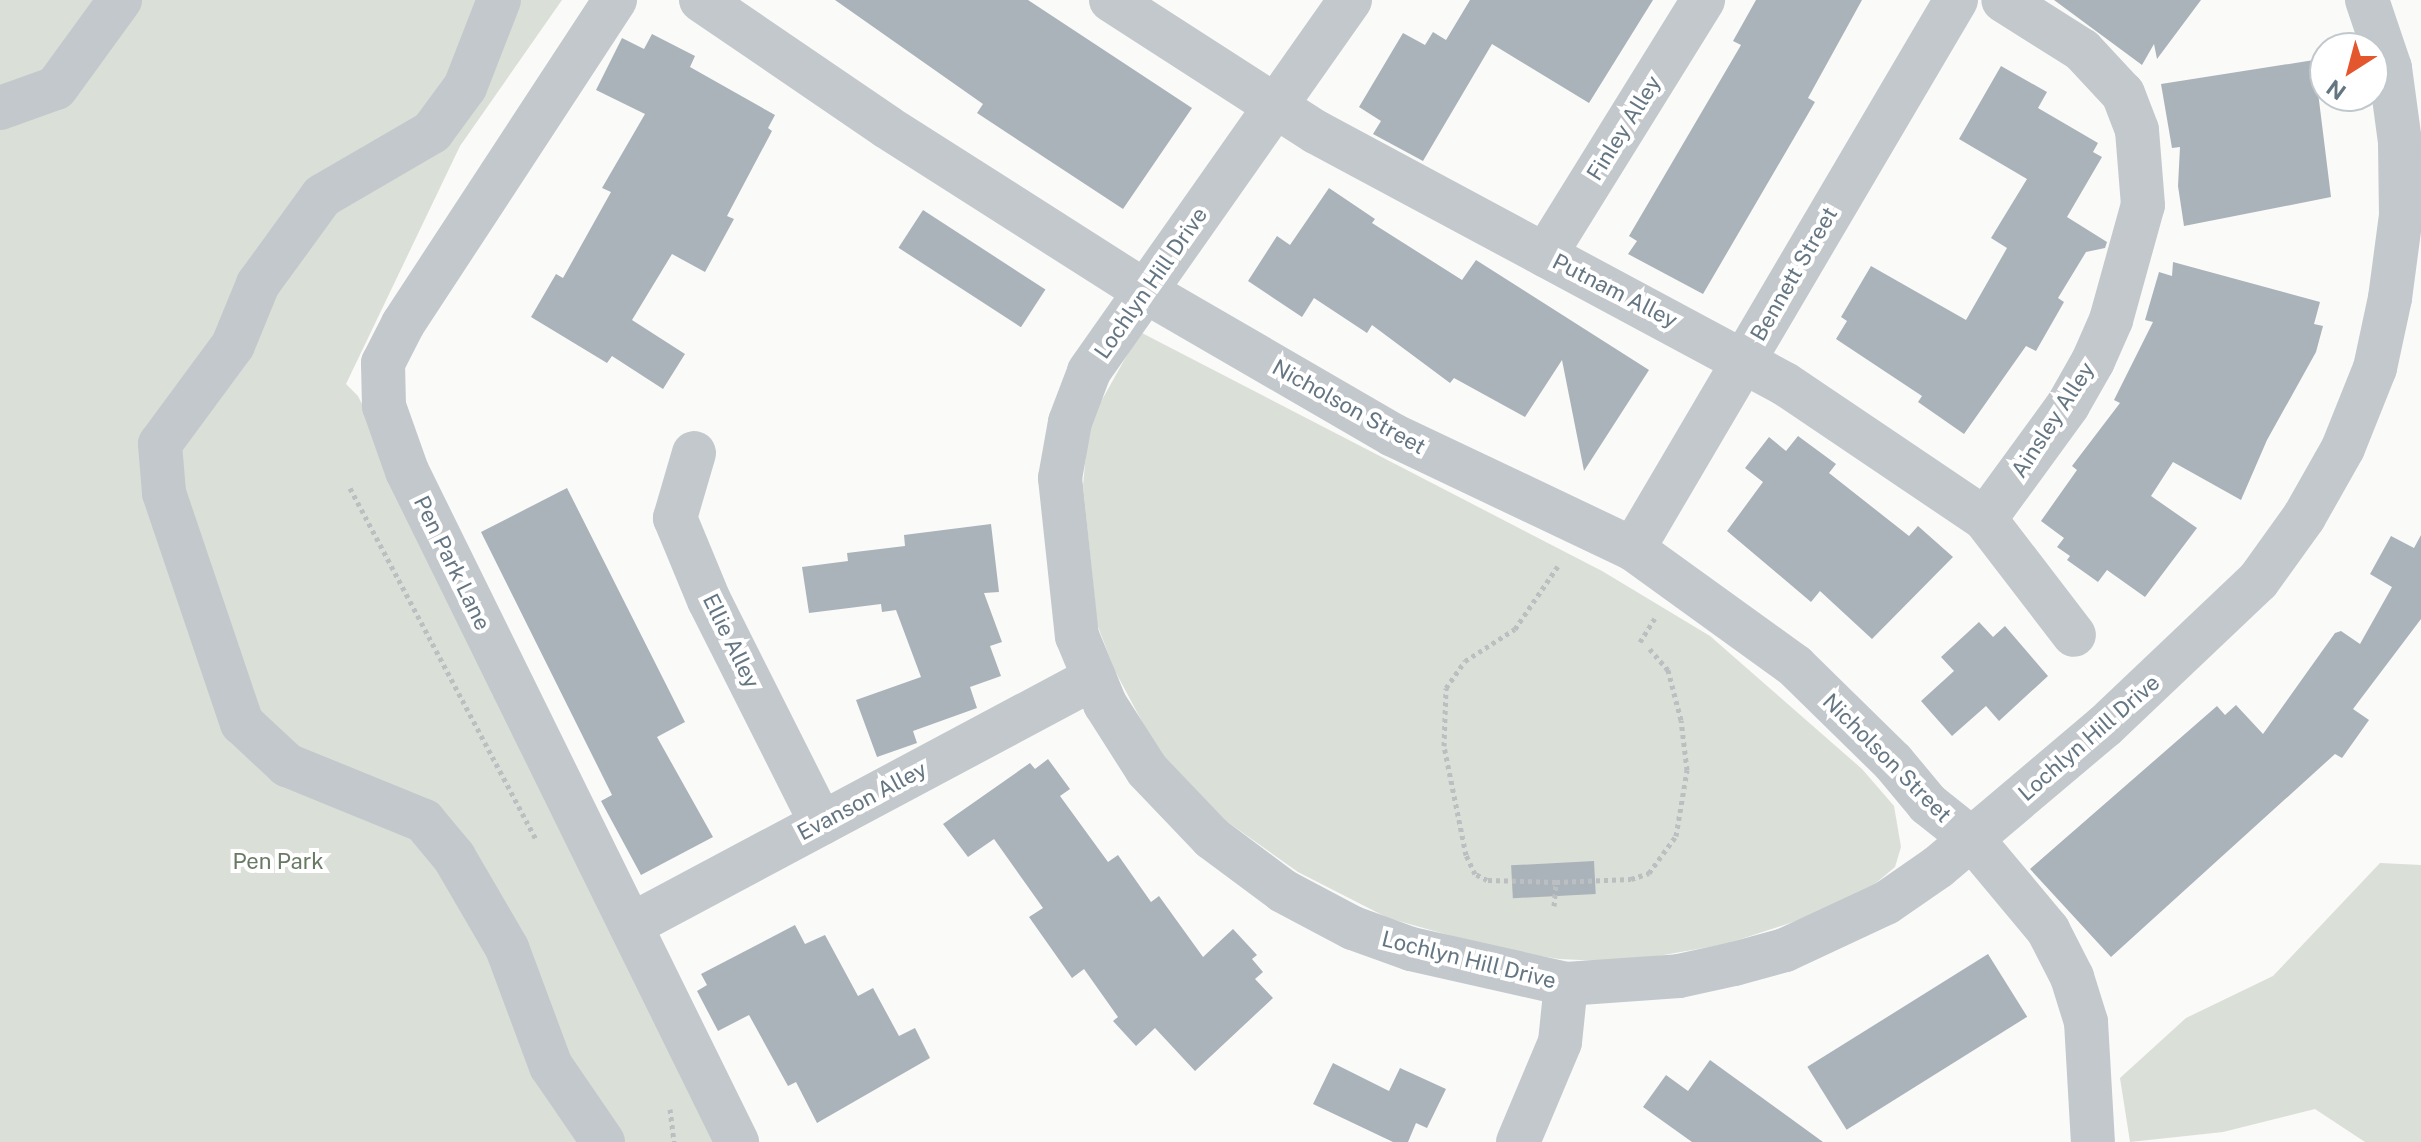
<!DOCTYPE html>
<style>
body{margin:0}
#map{position:relative;width:2421px;height:1142px;overflow:hidden;background:#fafaf8;font-family:"Public Sans",sans-serif}
div>[style]{position:absolute}
.green>*{inset:0;background:#dadfd7}
.building>*{inset:0;background:#aab3b9;transform-origin:0 0}
.path>*{height:5px;margin-top:-2.5px;transform-origin:0;background:repeating-linear-gradient(90deg,#bbbfc2 0 4px,transparent 0 8px)}
.minor>*{height:44px;margin:-22px;padding:0 22px;transform-origin:22px;border-radius:22px;background:#c3c8cc}
span{translate:-50% -50%;white-space:nowrap;text-align:center;line-height:1.15;-webkit-text-stroke:8px #fff;paint-order:stroke}
.street-label{font-size:22px;color:#657683}
.park-label{font-size:22px;color:#687a64}
.north{position:absolute;left:2309px;top:32px;width:80px;height:80px;box-sizing:border-box;background:#fff;border:2px solid #c1c8cd;border-radius:50%;rotate:216deg;font-size:22px;font-weight:700;line-height:32px;text-align:center;color:#657683}
.north::after{content:'';display:block;margin:auto;width:28px;height:36px;background:#e4572e;clip-path:polygon(50% 0,100% 100%,50% 72%,0 100%)}
</style>
<div id="map">
<div class="green">
<div style="clip-path:polygon(0 0,562px 0,460px 146px,346px 384px,358px 396px,728px 1142px,0 1142px)"></div>
<div style="clip-path:polygon(1140px 332px,1602px 571px,1710px 636px,1862px 769px,1894px 806px,1901px 847px,1895px 867px,1869px 889px,1808px 917px,1726px 944px,1624px 962px,1559px 959px,1498px 949px,1388px 918px,1298px 872px,1226px 821px,1162px 759px,1114px 669px,1097px 624px,1083px 485px,1089px 423px)"></div>
<div style="clip-path:polygon(2380px 863px,2421px 865px,2421px 1142px,2365px 1142px,2315px 1109px,2223px 1132px,2130px 1142px,2120px 1078px,2186px 1018px,2273px 976px)"></div>
</div>
<div class="building">
<div style="clip-path:polygon(835px 0,1028px 0,1192px 108px,1123px 209px,977px 113px,983px 104px)"></div>
<div style="clip-path:polygon(1470px 0,1653px 0,1589px 103px,1492px 44px,1423px 161px,1373px 134px,1381px 121px,1359px 107px,1403px 33px,1425px 45px,1433px 32px,1446px 40px)"></div>
<div style="clip-path:polygon(1756px 0,1862px 0,1808px 98px,1815px 102px,1703px 294px,1628px 254px,1637px 241px,1629px 236px,1741px 45px,1733px 41px)"></div>
<div style="clip-path:polygon(2054px 0,2201px 0,2157px 59px,2154px 44px,2142px 65px)"></div>
<div style="clip-path:polygon(652px 34px,695px 56px,690px 67px,775px 115px,768px 128px,772px 131px,727px 216px,734px 219px,705px 272px,672px 254px,632px 320px,685px 354px,663px 389px,612px 356px,607px 363px,531px 317px,556px 274px,563px 278px,611px 192px,602px 188px,645px 114px,596px 90px,622px 38px,644px 49px)"></div>
<div style="clip-path:polygon(2314px 60px,2331px 197px,2184px 226px,2178px 186px,2180px 147px,2172px 148px,2161px 84px)"></div>
<div style="clip-path:polygon(2001px 66px,2047px 92px,2038px 108px,2098px 143px,2093px 152px,2102px 157px,2067px 217px,2107px 242px,2105px 248px,2086px 252px,2058px 298px,2064px 302px,2036px 351px,2026px 346px,1964px 434px,1918px 402px,1922px 396px,1836px 339px,1847px 321px,1841px 317px,1871px 266px,1966px 320px,2007px 248px,1991px 238px,2027px 179px,1959px 139px)"></div>
<div style="clip-path:polygon(1329px 188px,1375px 219px,1372px 223px,1462px 280px,1476px 260px,1649px 370px,1584px 471px,1562px 360px,1525px 417px,1454px 378px,1450px 383px,1372px 325px,1367px 333px,1314px 298px,1302px 317px,1248px 281px,1277px 236px,1290px 245px)"></div>
<div style="left:923px;top:210px;width:146px;height:45px;rotate:33deg"></div>
<div style="clip-path:polygon(2173px 262px,2320px 302px,2314px 324px,2323px 326px,2316px 352px,2267px 440px,2241px 500px,2173px 462px,2151px 496px,2197px 528px,2145px 597px,2107px 570px,2098px 582px,2067px 560px,2070px 556px,2057px 547px,2064px 538px,2041px 521px,2077px 470px,2072px 466px,2120px 403px,2114px 400px,2153px 322px,2145px 320px,2159px 272px,2172px 276px)"></div>
<div style="clip-path:polygon(1798px 436px,1836px 464px,1829px 473px,1909px 536px,1918px 526px,1953px 557px,1872px 639px,1820px 591px,1811px 602px,1727px 531px,1763px 482px,1745px 468px,1769px 437px,1786px 451px)"></div>
<div style="clip-path:polygon(567px 488px,685px 722px,657px 737px,713px 837px,641px 875px,601px 801px,612px 795px,481px 532px)"></div>
<div style="clip-path:polygon(991px 524px,999px 592px,984px 593px,1002px 642px,990px 646px,1001px 676px,970px 687px,977px 708px,913px 731px,917px 743px,877px 757px,856px 700px,921px 677px,896px 610px,882px 612px,881px 604px,809px 613px,802px 567px,848px 561px,847px 553px,905px 546px,904px 535px)"></div>
<div style="clip-path:polygon(2421px 535px,2421px 619px,2353px 709px,2369px 720px,2342px 758px,2335px 754px,2111px 957px,2030px 869px,2217px 706px,2225px 715px,2236px 705px,2263px 734px,2335px 633px,2341px 631px,2360px 644px,2392px 587px,2370px 574px,2391px 536px,2414px 548px)"></div>
<div style="clip-path:polygon(1979px 622px,1993px 637px,2005px 626px,2048px 676px,1999px 721px,1986px 706px,1952px 736px,1921px 701px,1954px 671px,1941px 657px)"></div>
<div style="clip-path:polygon(1048px 759px,1070px 789px,1060px 796px,1108px 862px,1118px 855px,1151px 902px,1159px 896px,1203px 957px,1233px 929px,1257px 955px,1252px 959px,1263px 972px,1255px 979px,1273px 998px,1195px 1071px,1155px 1028px,1136px 1046px,1113px 1021px,1118px 1017px,1084px 969px,1072px 978px,1029px 917px,1043px 908px,994px 839px,968px 857px,943px 824px,1030px 763px,1035px 769px)"></div>
<div style="left:1594px;top:861px;width:33px;height:83px;rotate:87deg"></div>
<div style="clip-path:polygon(795px 925px,805px 944px,825px 935px,858px 996px,873px 988px,899px 1036px,915px 1028px,930px 1058px,817px 1123px,796px 1082px,788px 1086px,749px 1015px,718px 1031px,697px 991px,707px 985px,701px 974px)"></div>
<div style="left:1988px;top:954px;width:74px;height:213px;rotate:58deg"></div>
<div style="clip-path:polygon(1710px 1060px,1823px 1142px,1692px 1142px,1643px 1107px,1666px 1075px,1688px 1091px)"></div>
<div style="clip-path:polygon(1333px 1063px,1389px 1091px,1400px 1068px,1446px 1089px,1427px 1128px,1416px 1123px,1408px 1142px,1393px 1142px,1313px 1104px)"></div>
</div>
<div class="path">
<div style="left:350px;top:488px;width:398px;rotate:62.1deg"></div>
<div style="left:1640px;top:642px;width:28px;rotate:-58deg"></div>
<div style="left:1556px;top:882px;width:69px;rotate:-178.3deg"></div>
<div style="left:1487px;top:880px;width:13px;rotate:-153deg"></div>
<div style="left:1475px;top:874px;width:21px;rotate:-115deg"></div>
<div style="left:1466px;top:855px;width:111px;rotate:-101.4deg"></div>
<div style="left:1444px;top:746px;width:58px;rotate:-88deg"></div>
<div style="left:1446px;top:688px;width:33px;rotate:-55deg"></div>
<div style="left:1465px;top:661px;width:59px;rotate:-32.6deg"></div>
<div style="left:1515px;top:629px;width:76px;rotate:-55.7deg"></div>
<div style="left:1554px;top:906px;width:24px;rotate:-85deg"></div>
<div style="left:1556px;top:882px;width:75px;rotate:-2.3deg"></div>
<div style="left:1631px;top:879px;width:19px;rotate:-18deg"></div>
<div style="left:1649px;top:873px;width:46px;rotate:-53.9deg"></div>
<div style="left:1676px;top:836px;width:67px;rotate:-80.5deg"></div>
<div style="left:1687px;top:770px;width:50px;rotate:-96.8deg"></div>
<div style="left:1681px;top:720px;width:52px;rotate:-104.6deg"></div>
<div style="left:1668px;top:670px;width:28px;rotate:-131deg"></div>
<div style="left:670px;top:1109px;width:33px;rotate:83deg"></div>
</div>
<div class="minor">
<div style="left:499px;top:0;width:93px;rotate:111.3deg"></div>
<div style="left:465px;top:87px;width:56px;rotate:126.3deg"></div>
<div style="left:432px;top:132px;width:127px;rotate:149.8deg"></div>
<div style="left:322px;top:196px;width:109px;rotate:126deg"></div>
<div style="left:258px;top:284px;width:66px;rotate:112.3deg"></div>
<div style="left:233px;top:345px;width:123px;rotate:126.4deg"></div>
<div style="left:160px;top:444px;width:49px;rotate:85.3deg"></div>
<div style="left:164px;top:493px;width:243px;rotate:71.3deg"></div>
<div style="left:242px;top:723px;width:62px;rotate:43deg"></div>
<div style="left:287px;top:765px;width:148px;rotate:22.2deg"></div>
<div style="left:424px;top:821px;width:47px;rotate:50.2deg"></div>
<div style="left:454px;top:857px;width:105px;rotate:59.8deg"></div>
<div style="left:507px;top:948px;width:126px;rotate:69.6deg"></div>
<div style="left:551px;top:1066px;width:92px;rotate:55.6deg"></div>
<div style="left:615px;top:0;width:387px;rotate:123.2deg"></div>
<div style="left:403px;top:324px;width:44px;rotate:117.1deg"></div>
<div style="left:383px;top:363px;width:43px;rotate:88.7deg"></div>
<div style="left:384px;top:406px;width:69px;rotate:70.5deg"></div>
<div style="left:407px;top:471px;width:748px;rotate:63.81deg"></div>
<div style="left:701px;top:0;width:225px;rotate:34.3deg"></div>
<div style="left:887px;top:127px;width:303px;rotate:32.5deg"></div>
<div style="left:1143px;top:290px;width:289px;rotate:30.1deg"></div>
<div style="left:1393px;top:435px;width:266px;rotate:25.4deg"></div>
<div style="left:1633px;top:549px;width:200px;rotate:35.8deg"></div>
<div style="left:1795px;top:666px;width:137px;rotate:44.4deg"></div>
<div style="left:1893px;top:762px;width:55px;rotate:50.2deg"></div>
<div style="left:1928px;top:804px;width:56px;rotate:38.5deg"></div>
<div style="left:1972px;top:839px;width:119px;rotate:50.1deg"></div>
<div style="left:2048px;top:930px;width:53px;rotate:62.9deg"></div>
<div style="left:2072px;top:977px;width:47px;rotate:72.7deg"></div>
<div style="left:2086px;top:1022px;width:120px;rotate:86.7deg"></div>
<div style="left:1111px;top:0;width:244px;rotate:32.8deg"></div>
<div style="left:1316px;top:132px;width:532px;rotate:28.25deg"></div>
<div style="left:1785px;top:384px;width:241px;rotate:34deg"></div>
<div style="left:1985px;top:519px;width:146px;rotate:52.5deg"></div>
<div style="left:1350px;top:0;width:454px;rotate:125.1deg"></div>
<div style="left:1089px;top:372px;width:53px;rotate:110.8deg"></div>
<div style="left:1070px;top:422px;width:57px;rotate:100.1deg"></div>
<div style="left:1060px;top:478px;width:159px;rotate:83.9deg"></div>
<div style="left:1077px;top:636px;width:74px;rotate:67.6deg"></div>
<div style="left:1105px;top:704px;width:78px;rotate:57.5deg"></div>
<div style="left:1147px;top:770px;width:94px;rotate:46.3deg"></div>
<div style="left:1212px;top:838px;width:89px;rotate:36.7deg"></div>
<div style="left:1283px;top:891px;width:79px;rotate:27.9deg"></div>
<div style="left:1353px;top:928px;width:62px;rotate:19.9deg"></div>
<div style="left:1411px;top:949px;width:159px;rotate:12.7deg"></div>
<div style="left:1566px;top:984px;width:113px;rotate:-4deg"></div>
<div style="left:1679px;top:976px;width:56px;rotate:-12.3deg"></div>
<div style="left:1734px;top:964px;width:53px;rotate:-15.4deg"></div>
<div style="left:1785px;top:950px;width:111px;rotate:-25deg"></div>
<div style="left:1886px;top:903px;width:63px;rotate:-34.7deg"></div>
<div style="left:1938px;top:867px;width:219px;rotate:-40.2deg"></div>
<div style="left:2105px;top:726px;width:211px;rotate:-43.5deg"></div>
<div style="left:2258px;top:581px;width:79px;rotate:-54.3deg"></div>
<div style="left:2304px;top:517px;width:79px;rotate:-60.5deg"></div>
<div style="left:2343px;top:448px;width:86px;rotate:-68.2deg"></div>
<div style="left:2375px;top:368px;width:72px;rotate:-77.9deg"></div>
<div style="left:2390px;top:298px;width:83px;rotate:-82.4deg"></div>
<div style="left:2401px;top:216px;width:74px;rotate:-90.8deg"></div>
<div style="left:2400px;top:142px;width:75px;rotate:-97.7deg"></div>
<div style="left:2390px;top:68px;width:72px;rotate:-108.7deg"></div>
<div style="left:0;top:108px;width:59px;rotate:-19.7deg"></div>
<div style="left:56px;top:88px;width:109px;rotate:-54deg"></div>
<div style="left:1545px;top:255px;width:300px;rotate:-58.2deg"></div>
<div style="left:694px;top:453px;width:68px;rotate:106.3deg"></div>
<div style="left:675px;top:518px;width:89px;rotate:67.5deg"></div>
<div style="left:709px;top:600px;width:250px;rotate:63.3deg"></div>
<div style="left:1985px;top:519px;width:141px;rotate:-53.9deg"></div>
<div style="left:2068px;top:405px;width:51px;rotate:-60.4deg"></div>
<div style="left:2093px;top:361px;width:45px;rotate:-66.3deg"></div>
<div style="left:2111px;top:320px;width:119px;rotate:-74.5deg"></div>
<div style="left:2143px;top:205px;width:75px;rotate:-94.6deg"></div>
<div style="left:2137px;top:130px;width:39px;rotate:-111deg"></div>
<div style="left:2123px;top:94px;width:60px;rotate:-133deg"></div>
<div style="left:2082px;top:50px;width:93px;rotate:-147.7deg"></div>
<div style="left:1633px;top:549px;width:637px;rotate:-59.53deg"></div>
<div style="left:631px;top:925px;width:525px;rotate:-28.08deg"></div>
<div style="left:1518px;top:1142px;width:108px;rotate:-67.2deg"></div>
<div style="left:1560px;top:1042px;width:58px;rotate:-84.1deg"></div>
</div>
<div class="street-label">
<span style="left:1624px;top:128px;rotate:-58deg">Finley Alley</span>
<span style="left:1794px;top:274px;rotate:-60deg">Bennett Street</span>
<span style="left:1151px;top:283px;rotate:-55deg">Lochlyn Hill Drive</span>
<span style="left:1615px;top:291px;rotate:27deg">Putnam Alley</span>
<span style="left:1349px;top:407px;rotate:29deg">Nicholson Street</span>
<span style="left:2053px;top:420px;rotate:-57deg">Ainsley Alley</span>
<span style="left:452px;top:563px;rotate:64deg">Pen Park Lane</span>
<span style="left:731px;top:641px;rotate:64deg">Ellie Alley</span>
<span style="left:2089px;top:738px;rotate:-41deg">Lochlyn Hill Drive</span>
<span style="left:1887px;top:758px;rotate:45deg">Nicholson Street</span>
<span style="left:862px;top:801px;rotate:-28deg">Evanson Alley</span>
<span style="left:1469px;top:960px;rotate:14deg">Lochlyn Hill Drive</span>
</div>
<div class="park-label">
<span style="left:278px;top:862px">Pen Park</span>
</div>
<div class="north">N</div>
</div>
